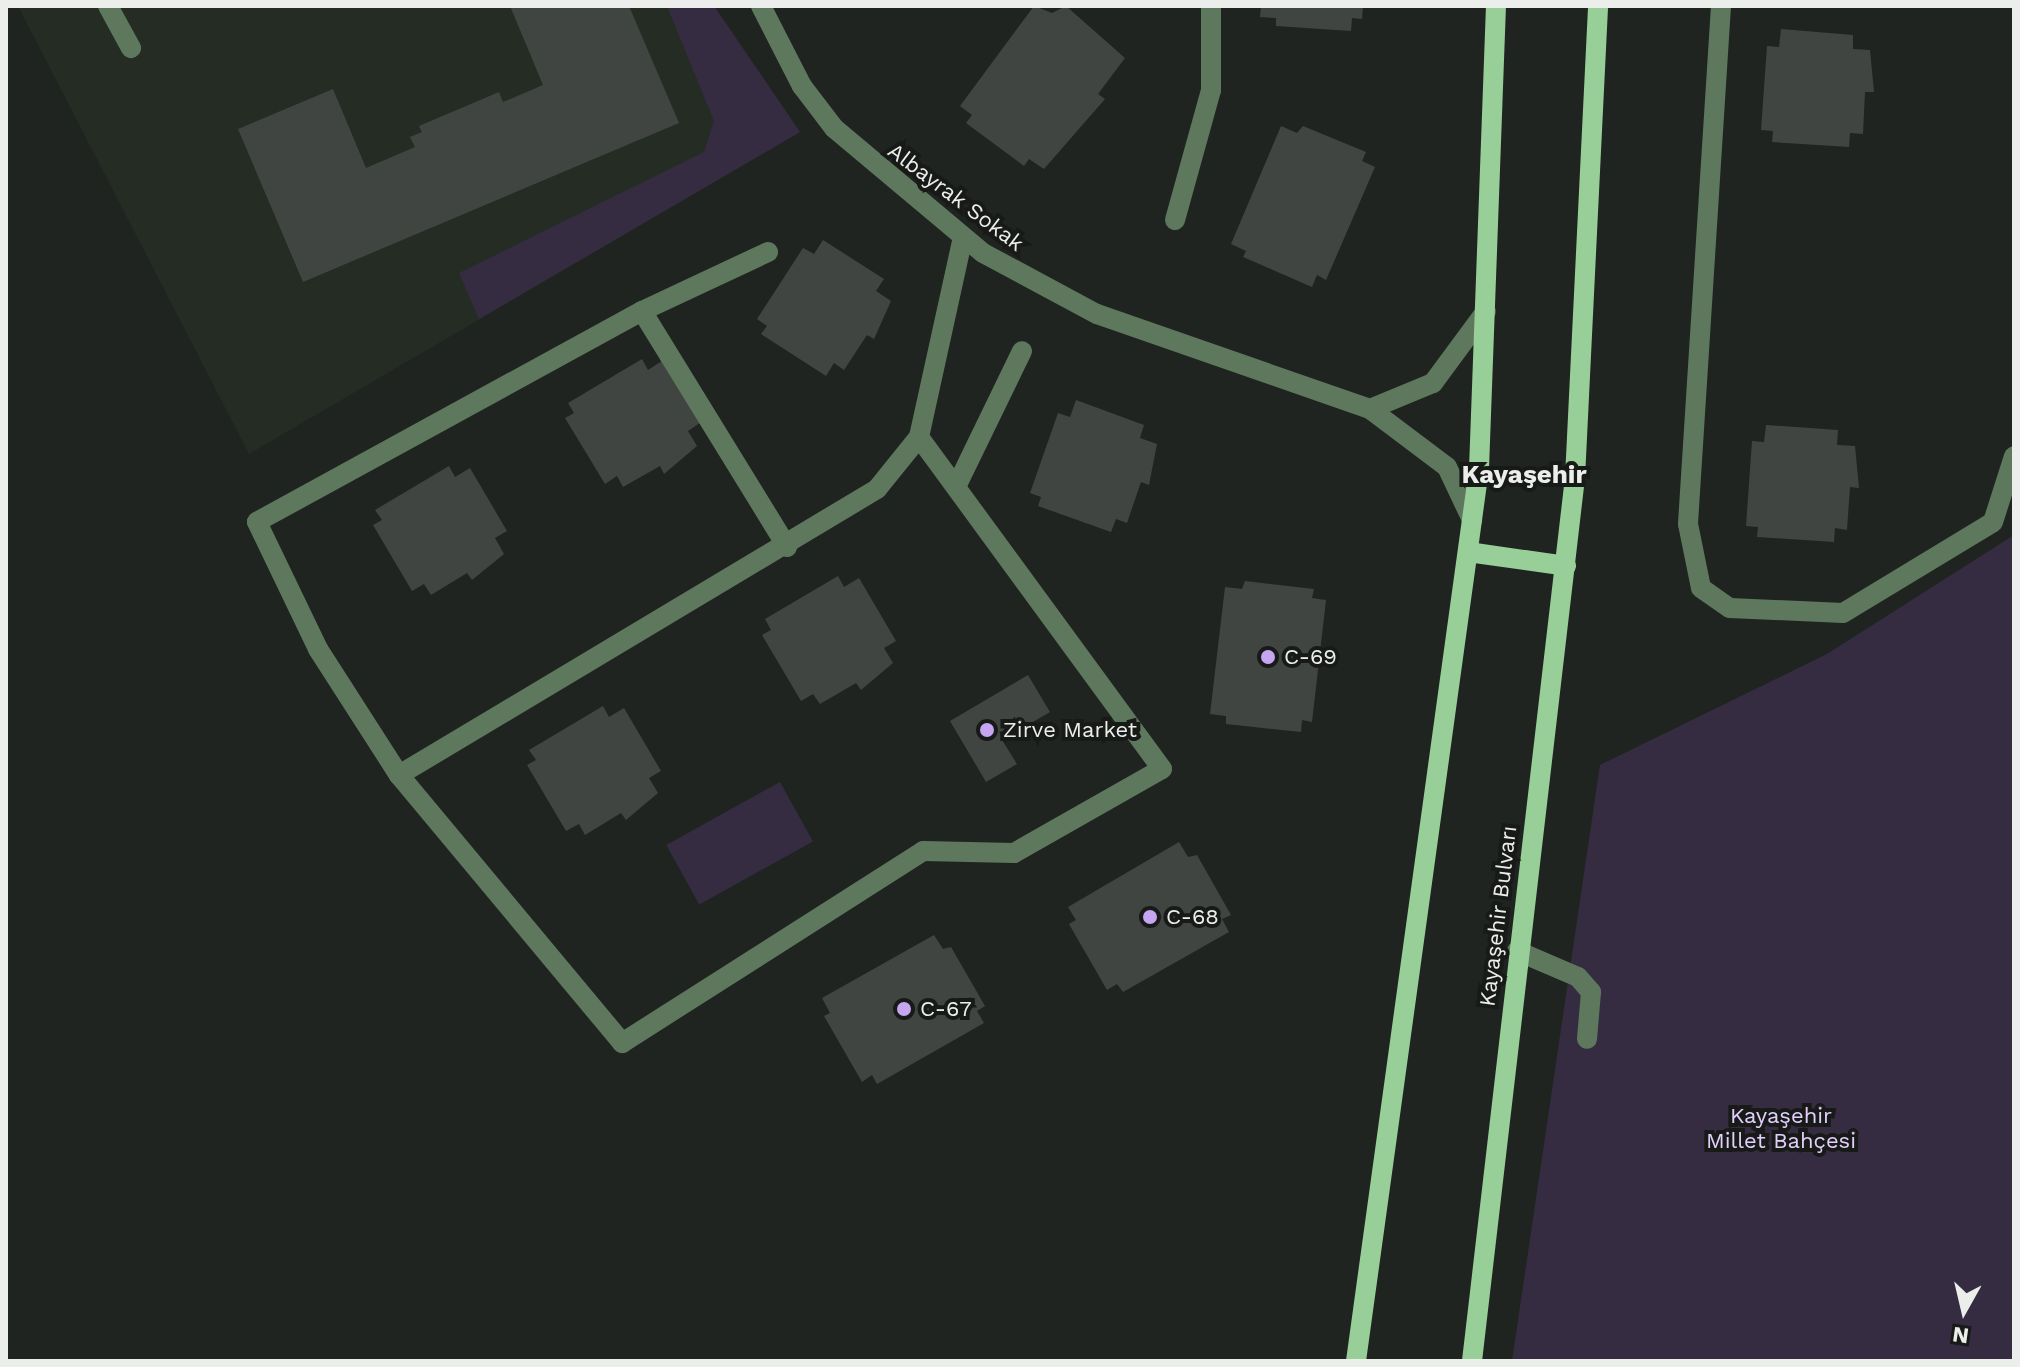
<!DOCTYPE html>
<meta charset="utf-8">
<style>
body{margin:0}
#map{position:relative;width:2020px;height:1367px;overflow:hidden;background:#202420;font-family:"Work Sans",sans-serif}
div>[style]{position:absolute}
.built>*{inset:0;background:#242c23}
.green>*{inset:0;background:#352c41;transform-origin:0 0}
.building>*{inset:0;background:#414541}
.minor>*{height:20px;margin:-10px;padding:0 10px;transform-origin:10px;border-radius:10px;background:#5e785e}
.major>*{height:20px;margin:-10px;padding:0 10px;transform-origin:10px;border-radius:10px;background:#98cf98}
.dots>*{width:22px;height:22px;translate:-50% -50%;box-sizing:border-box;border:4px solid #171a17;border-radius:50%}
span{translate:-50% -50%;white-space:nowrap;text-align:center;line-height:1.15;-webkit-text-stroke:8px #171a17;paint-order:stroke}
.street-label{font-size:22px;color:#eceeeb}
.poi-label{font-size:22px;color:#eceeeb}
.left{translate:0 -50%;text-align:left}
.park-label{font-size:22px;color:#e2cffe}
.quarter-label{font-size:26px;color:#eceeeb;font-weight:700}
.frame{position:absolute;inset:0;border:8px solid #eceeeb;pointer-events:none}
.north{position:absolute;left:1924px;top:1271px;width:80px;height:80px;-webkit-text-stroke:6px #171a17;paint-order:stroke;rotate:188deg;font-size:22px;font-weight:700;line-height:32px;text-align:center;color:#eceeeb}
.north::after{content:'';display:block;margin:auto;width:28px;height:36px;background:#eceeeb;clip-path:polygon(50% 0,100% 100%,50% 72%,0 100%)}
</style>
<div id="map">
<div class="built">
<div style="clip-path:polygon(18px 6px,714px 6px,800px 132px,249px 454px)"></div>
</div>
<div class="green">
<div style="clip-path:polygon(667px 6px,714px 6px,800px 132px,479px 319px,459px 273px,704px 152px,714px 121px)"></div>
<div style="clip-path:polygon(2014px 535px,2014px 1361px,1512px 1361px,1600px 765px,1827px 654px)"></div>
<div style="left:780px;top:782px;width:68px;height:130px;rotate:61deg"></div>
</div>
<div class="building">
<div style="clip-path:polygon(510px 6px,629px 6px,679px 123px,303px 282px,238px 129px,333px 89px,366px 168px,415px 147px,410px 137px,422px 132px,419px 126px,499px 92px,503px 102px,543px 85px)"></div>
<div style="clip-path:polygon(1034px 6px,1052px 13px,1066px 6px,1125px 58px,1098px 94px,1105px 99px,1044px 169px,1029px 159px,1024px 166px,966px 123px,972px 115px,960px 106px)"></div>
<div style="clip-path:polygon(1261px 6px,1363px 6px,1362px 19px,1352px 18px,1351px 31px,1276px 26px,1276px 18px,1260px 17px)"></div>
<div style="clip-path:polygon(1781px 29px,1853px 35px,1853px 49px,1870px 50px,1874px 92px,1865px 92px,1863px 134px,1850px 133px,1849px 147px,1772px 142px,1773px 131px,1761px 130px,1767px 46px,1779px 47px)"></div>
<div style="clip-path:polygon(1281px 126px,1297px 133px,1303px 126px,1366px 152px,1362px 161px,1375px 167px,1326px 280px,1317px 275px,1312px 287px,1243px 257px,1246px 251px,1231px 244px)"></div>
<div style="clip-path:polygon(823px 240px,884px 279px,876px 291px,891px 301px,874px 339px,867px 335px,844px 370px,834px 363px,826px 376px,761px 334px,767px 326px,757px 319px,803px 248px,814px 254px)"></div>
<div style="clip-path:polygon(642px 359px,648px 370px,662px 361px,700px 423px,688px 431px,697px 446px,664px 474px,660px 466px,623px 487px,617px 476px,605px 484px,565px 418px,574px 413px,568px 403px)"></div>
<div style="clip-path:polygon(1076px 400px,1144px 425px,1140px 438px,1157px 444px,1149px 485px,1141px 482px,1127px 523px,1116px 519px,1111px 532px,1038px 506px,1041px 497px,1030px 493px,1058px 413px,1070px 417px)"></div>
<div style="clip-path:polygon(1766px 425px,1838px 430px,1837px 445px,1855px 446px,1859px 488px,1850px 487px,1847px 530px,1835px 528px,1834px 542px,1757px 537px,1758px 527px,1746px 526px,1752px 441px,1764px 442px)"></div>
<div style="clip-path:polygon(449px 466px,455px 477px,470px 468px,507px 531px,495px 538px,504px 554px,472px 580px,467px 573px,431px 595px,424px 584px,412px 591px,373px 525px,382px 520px,375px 510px)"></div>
<div style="clip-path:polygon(838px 576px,844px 587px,859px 578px,896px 641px,884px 648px,893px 663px,861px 690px,856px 683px,820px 704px,813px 694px,801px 701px,762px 635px,771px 630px,765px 619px)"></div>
<div style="clip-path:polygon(1245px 581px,1314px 589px,1312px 598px,1326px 600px,1312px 722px,1302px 720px,1301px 732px,1226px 724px,1226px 716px,1210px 714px,1225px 587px,1242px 589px)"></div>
<div style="clip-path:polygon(1028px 675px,1050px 712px,1002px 740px,1017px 764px,986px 782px,950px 721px)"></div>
<div style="clip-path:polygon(603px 706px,609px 717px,624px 708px,661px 771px,649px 778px,658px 793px,626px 820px,621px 813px,585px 835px,579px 824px,566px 831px,527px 765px,536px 760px,529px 750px)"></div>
<div style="clip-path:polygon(1179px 842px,1188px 857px,1197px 855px,1231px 915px,1222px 919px,1229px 932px,1123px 992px,1117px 984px,1107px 990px,1069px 924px,1076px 920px,1068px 907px)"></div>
<div style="clip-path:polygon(934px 935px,943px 949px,951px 947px,985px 1006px,977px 1011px,984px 1023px,877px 1084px,872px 1075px,862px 1082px,824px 1016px,830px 1013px,822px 998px)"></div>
</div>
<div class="minor">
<div style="left:108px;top:6px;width:48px;rotate:61.3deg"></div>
<div style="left:761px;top:6px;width:90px;rotate:62.9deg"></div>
<div style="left:802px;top:86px;width:53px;rotate:52.7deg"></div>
<div style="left:834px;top:128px;width:194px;rotate:40deg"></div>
<div style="left:983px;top:253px;width:129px;rotate:28.2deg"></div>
<div style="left:1097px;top:314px;width:289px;rotate:19.2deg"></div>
<div style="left:1370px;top:409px;width:96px;rotate:37deg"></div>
<div style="left:1447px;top:467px;width:59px;rotate:64.7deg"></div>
<div style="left:1721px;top:6px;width:519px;rotate:93.65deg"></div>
<div style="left:1688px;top:524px;width:65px;rotate:78.5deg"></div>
<div style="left:1701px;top:588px;width:35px;rotate:35deg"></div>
<div style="left:1730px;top:608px;width:113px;rotate:2.5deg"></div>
<div style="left:1843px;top:613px;width:175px;rotate:-31.2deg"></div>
<div style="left:1993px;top:522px;width:69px;rotate:-72.3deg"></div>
<div style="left:1175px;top:220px;width:135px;rotate:-74.5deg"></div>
<div style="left:1211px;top:90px;width:84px;rotate:-90deg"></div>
<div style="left:768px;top:252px;width:139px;rotate:154.9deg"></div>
<div style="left:642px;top:311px;width:439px;rotate:151.3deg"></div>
<div style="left:257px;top:522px;width:141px;rotate:64.3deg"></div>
<div style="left:318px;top:649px;width:150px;rotate:57.3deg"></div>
<div style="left:399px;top:775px;width:349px;rotate:50.2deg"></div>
<div style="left:622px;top:1043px;width:357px;rotate:-32.5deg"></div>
<div style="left:923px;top:851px;width:91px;rotate:1.3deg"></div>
<div style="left:1014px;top:853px;width:170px;rotate:-29.6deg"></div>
<div style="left:1162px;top:769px;width:411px;rotate:-126.2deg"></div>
<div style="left:642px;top:311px;width:277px;rotate:58.4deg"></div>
<div style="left:1370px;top:409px;width:68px;rotate:-22.4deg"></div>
<div style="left:1433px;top:383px;width:89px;rotate:-53.6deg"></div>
<div style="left:956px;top:487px;width:151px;rotate:-64.1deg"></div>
<div style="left:399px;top:775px;width:557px;rotate:-30.89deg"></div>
<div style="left:877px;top:489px;width:67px;rotate:-51.1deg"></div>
<div style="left:919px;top:437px;width:205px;rotate:-77.6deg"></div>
<div style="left:1517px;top:951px;width:66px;rotate:23.1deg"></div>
<div style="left:1578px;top:977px;width:20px;rotate:49deg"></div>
<div style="left:1591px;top:992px;width:47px;rotate:94.9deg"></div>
</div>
<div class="major">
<div style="left:1468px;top:552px;width:99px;rotate:8.1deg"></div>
<div style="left:1356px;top:1361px;width:900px;rotate:-82.15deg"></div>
<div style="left:1479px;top:469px;width:463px;rotate:-87.9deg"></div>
<div style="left:1472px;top:1361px;width:889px;rotate:-83.35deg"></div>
<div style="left:1575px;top:478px;width:473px;rotate:-87.2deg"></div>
</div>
<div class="dots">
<div style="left:1268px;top:657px;background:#c6a6f0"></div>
<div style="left:987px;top:730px;background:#c6a6f0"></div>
<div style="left:1150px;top:917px;background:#c6a6f0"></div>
<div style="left:904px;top:1009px;background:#c6a6f0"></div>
</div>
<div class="street-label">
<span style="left:956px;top:197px;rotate:37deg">Albayrak Sokak</span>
<span style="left:1498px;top:916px;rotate:-83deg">Kayaşehir Bulvarı</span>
</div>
<div class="poi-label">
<span class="left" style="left:1284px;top:657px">C-69</span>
<span class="left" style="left:1003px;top:730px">Zirve Market</span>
<span class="left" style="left:1166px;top:917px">C-68</span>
<span class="left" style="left:920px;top:1009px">C-67</span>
</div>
<div class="park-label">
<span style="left:1781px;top:1128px">Kayaşehir<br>Millet Bahçesi</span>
</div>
<div class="quarter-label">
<span style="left:1524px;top:475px">Kayaşehir</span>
</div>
<div class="frame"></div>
<div class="north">N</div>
</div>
